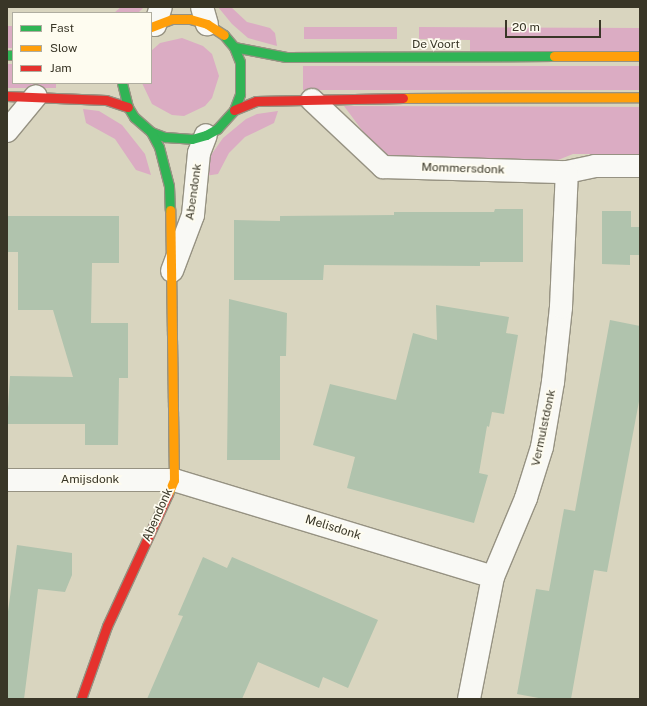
<!DOCTYPE html>
<style>
body{margin:0}
#map{position:relative;width:647px;height:706px;overflow:hidden;background:#d9d5bf;font-family:"Public Sans",sans-serif}
div>[style]{position:absolute}
.green>*{inset:0;background:#dbacc3;transform-origin:0 0}
.building>*{inset:0;background:#b0c3ad}
.roads{filter:drop-shadow(1px 0 #969282) drop-shadow(-1px 0 #969282) drop-shadow(0 1px #969282) drop-shadow(0 -1px #969282)}
.street>*{height:22px;margin:-11px;padding:0 11px;transform-origin:11px;border-radius:11px;background:#f9f9f5}
.fast>*{height:9px;margin:-4.5px;padding:0 4.5px;transform-origin:4.5px;border-radius:4.5px;background:#30b455}
.slow>*{height:9px;margin:-4.5px;padding:0 4.5px;transform-origin:4.5px;border-radius:4.5px;background:#ff9f0a}
.jam>*{height:9px;margin:-4.5px;padding:0 4.5px;transform-origin:4.5px;border-radius:4.5px;background:#e5322d}
span{translate:-50% -50%;white-space:nowrap;text-align:center;line-height:1.15;-webkit-text-stroke:3.5px #fefcf0;paint-order:stroke}
.street-label{font-size:12px;color:#393627}
.frame{position:absolute;inset:0;border:8px solid #393627;pointer-events:none}
.legend{position:absolute;left:12px;top:12px;width:140px;height:72px;box-sizing:border-box;background:#fefcf0;border:1px solid #afada0;margin:0;padding:5px 7px;list-style:none;font-size:12px;color:#393627}
.legend li{display:flex;align-items:center;gap:8px;height:20px}
.legend b{width:20px;border:1px solid #afada0}
.scale{position:absolute;left:505px;top:20px;width:96px;height:18px;box-sizing:border-box;border:2px solid #393627;border-top:0;padding-left:5px;font-size:12px;line-height:14px;white-space:nowrap;color:#393627;-webkit-text-stroke:3px #fefcf0;paint-order:stroke}
</style>
<div id="map">
<div class="green">
<div style="clip-path:polygon(121px 7px,144px 7px,138px 13px,114px 13px)"></div>
<div style="clip-path:polygon(218px 7px,231px 7px,247px 22px,270px 28px,275px 33px,277px 46px,248px 38px,232px 24px)"></div>
<div style="left:7px;top:26px;width:6px;height:22px"></div>
<div style="left:304px;top:27px;width:93px;height:12px"></div>
<div style="clip-path:polygon(419px 27px,640px 28px,640px 51px,470px 51px,470px 40px,419px 39px)"></div>
<div style="clip-path:polygon(182px 38px,203px 46px,212px 54px,219px 76px,212px 98px,205px 106px,184px 116px,172px 115px,152px 104px,142px 83px,151px 83px,151px 51px,160px 43px)"></div>
<div style="clip-path:polygon(7px 64px,13px 64px,13px 83px,56px 83px,56px 88px,7px 88px)"></div>
<div style="left:303px;top:66px;width:337px;height:24px"></div>
<div style="clip-path:polygon(344px 106px,640px 107px,640px 154px,573px 154px,553px 162px,392px 159px,376px 149px)"></div>
<div style="clip-path:polygon(83px 109px,99px 111px,122px 125px,145px 154px,151px 175px,136px 170px,115px 139px,86px 123px)"></div>
<div style="clip-path:polygon(278px 111px,274px 123px,245px 137px,229px 153px,218px 174px,205px 176px,209px 158px,223px 138px,246px 119px,257px 114px)"></div>
</div>
<div class="building">
<div style="clip-path:polygon(495px 209px,523px 209px,523px 262px,480px 262px,480px 266px,324px 265px,323px 280px,234px 280px,234px 220px,280px 221px,280px 216px,394px 215px,394px 212px,494px 212px)"></div>
<div style="clip-path:polygon(602px 211px,631px 211px,631px 227px,640px 227px,640px 255px,630px 255px,630px 265px,602px 264px)"></div>
<div style="clip-path:polygon(7px 216px,119px 216px,119px 263px,92px 263px,91px 323px,128px 323px,128px 378px,119px 378px,118px 445px,85px 445px,85px 424px,7px 424px,10px 376px,73px 377px,53px 310px,18px 310px,18px 252px,7px 252px)"></div>
<div style="clip-path:polygon(229px 299px,287px 313px,286px 356px,280px 356px,280px 460px,227px 460px)"></div>
<div style="clip-path:polygon(436px 305px,509px 317px,506px 333px,518px 335px,504px 414px,492px 412px,489px 427px,487px 426px,479px 473px,488px 475px,474px 523px,347px 488px,355px 457px,313px 445px,330px 384px,396px 400px,413px 333px,437px 340px)"></div>
<div style="clip-path:polygon(610px 320px,640px 326px,640px 396px,607px 572px,594px 570px,571px 699px,544px 699px,517px 694px,536px 589px,549px 591px,564px 509px,575px 511px)"></div>
<div style="clip-path:polygon(17px 545px,72px 553px,72px 575px,65px 592px,38px 589px,24px 699px,7px 699px,7px 619px)"></div>
<div style="clip-path:polygon(203px 557px,227px 568px,232px 557px,378px 620px,348px 688px,323px 677px,319px 688px,258px 662px,242px 699px,147px 699px,183px 616px,178px 615px)"></div>
</div>
<div class="roads">
<div class="street">
<div style="left:202px;top:7px;width:18px;rotate:74deg"></div>
<div style="left:155px;top:25px;width:19px;rotate:-72deg"></div>
<div style="left:312px;top:100px;width:98px;rotate:43.3deg"></div>
<div style="left:383px;top:167px;width:184px;rotate:1.6deg"></div>
<div style="left:567px;top:172px;width:29px;rotate:-12deg"></div>
<div style="left:595px;top:166px;width:45px"></div>
<div style="left:7px;top:131px;width:45px;rotate:-50.4deg"></div>
<div style="left:172px;top:271px;width:60px;rotate:-69.4deg"></div>
<div style="left:193px;top:215px;width:62px;rotate:-84.5deg"></div>
<div style="left:199px;top:153px;width:19px;rotate:-69deg"></div>
<div style="left:7px;top:480px;width:167px"></div>
<div style="left:174px;top:480px;width:333px;rotate:16.9deg"></div>
<div style="left:469px;top:699px;width:124px;rotate:-78.9deg"></div>
<div style="left:493px;top:577px;width:86px;rotate:-67.3deg"></div>
<div style="left:526px;top:498px;width:53px;rotate:-72.6deg"></div>
<div style="left:542px;top:447px;width:66px;rotate:-80.4deg"></div>
<div style="left:553px;top:382px;width:75px;rotate:-83.9deg"></div>
<div style="left:561px;top:307px;width:135px;rotate:-87.5deg"></div>
</div>
<div class="fast">
<div style="left:234px;top:47px;width:53px;rotate:10.9deg"></div>
<div style="left:286px;top:57px;width:268px;rotate:-0.2deg"></div>
<div style="left:7px;top:55px;width:6px"></div>
<div style="left:122px;top:83px;width:25px;rotate:76deg"></div>
<div style="left:128px;top:107px;width:12px;rotate:59deg"></div>
<div style="left:134px;top:117px;width:23px;rotate:41deg"></div>
<div style="left:151px;top:132px;width:15px;rotate:20deg"></div>
<div style="left:165px;top:137px;width:27px;rotate:4deg"></div>
<div style="left:192px;top:139px;width:15px;rotate:-16deg"></div>
<div style="left:206px;top:135px;width:13px;rotate:-29deg"></div>
<div style="left:217px;top:129px;width:25px;rotate:-48deg"></div>
<div style="left:234px;top:110px;width:17px;rotate:-69deg"></div>
<div style="left:240px;top:94px;width:32px;rotate:-90deg"></div>
<div style="left:240px;top:62px;width:16px;rotate:-112deg"></div>
<div style="left:234px;top:47px;width:16px;rotate:-130deg"></div>
<div style="left:151px;top:132px;width:17px;rotate:62deg"></div>
<div style="left:159px;top:147px;width:40px;rotate:75.6deg"></div>
<div style="left:169px;top:186px;width:24px;rotate:88deg"></div>
</div>
<div class="slow">
<div style="left:151px;top:27px;width:22px;rotate:-21deg"></div>
<div style="left:172px;top:19px;width:18px"></div>
<div style="left:190px;top:19px;width:18px;rotate:16deg"></div>
<div style="left:207px;top:24px;width:20px;rotate:33deg"></div>
<div style="left:554px;top:56px;width:86px"></div>
<div style="left:403px;top:98px;width:237px;rotate:-0.2deg"></div>
<div style="left:168px;top:494px;width:15px;rotate:-67deg"></div>
<div style="left:174px;top:480px;width:270px;rotate:-90.8deg"></div>
</div>
<div class="jam">
<div style="left:7px;top:96px;width:99px;rotate:2.3deg"></div>
<div style="left:106px;top:100px;width:23px;rotate:18deg"></div>
<div style="left:234px;top:110px;width:24px;rotate:-22deg"></div>
<div style="left:256px;top:101px;width:147px;rotate:-1.2deg"></div>
<div style="left:81px;top:699px;width:77px;rotate:-70.4deg"></div>
<div style="left:107px;top:626px;width:145px;rotate:-65.2deg"></div>
</div>
</div>
<div class="street-label">
<span style="left:436px;top:45px">De Voort</span>
<span style="left:463px;top:169px;rotate:2deg">Mommersdonk</span>
<span style="left:194px;top:192px;rotate:-82deg">Abendonk</span>
<span style="left:544px;top:428px;rotate:-78deg">Vermulstdonk</span>
<span style="left:90px;top:480px">Amijsdonk</span>
<span style="left:158px;top:515px;rotate:-66deg">Abendonk</span>
<span style="left:333px;top:528px;rotate:17deg">Melisdonk</span>
</div>
<div class="frame"></div>
<ul class="legend">
<li><b style="height:5px;background:#30b455"></b>Fast</li>
<li><b style="height:5px;background:#ff9f0a"></b>Slow</li>
<li><b style="height:5px;background:#e5322d"></b>Jam</li>
</ul>
<div class="scale">20 m</div>
</div>
